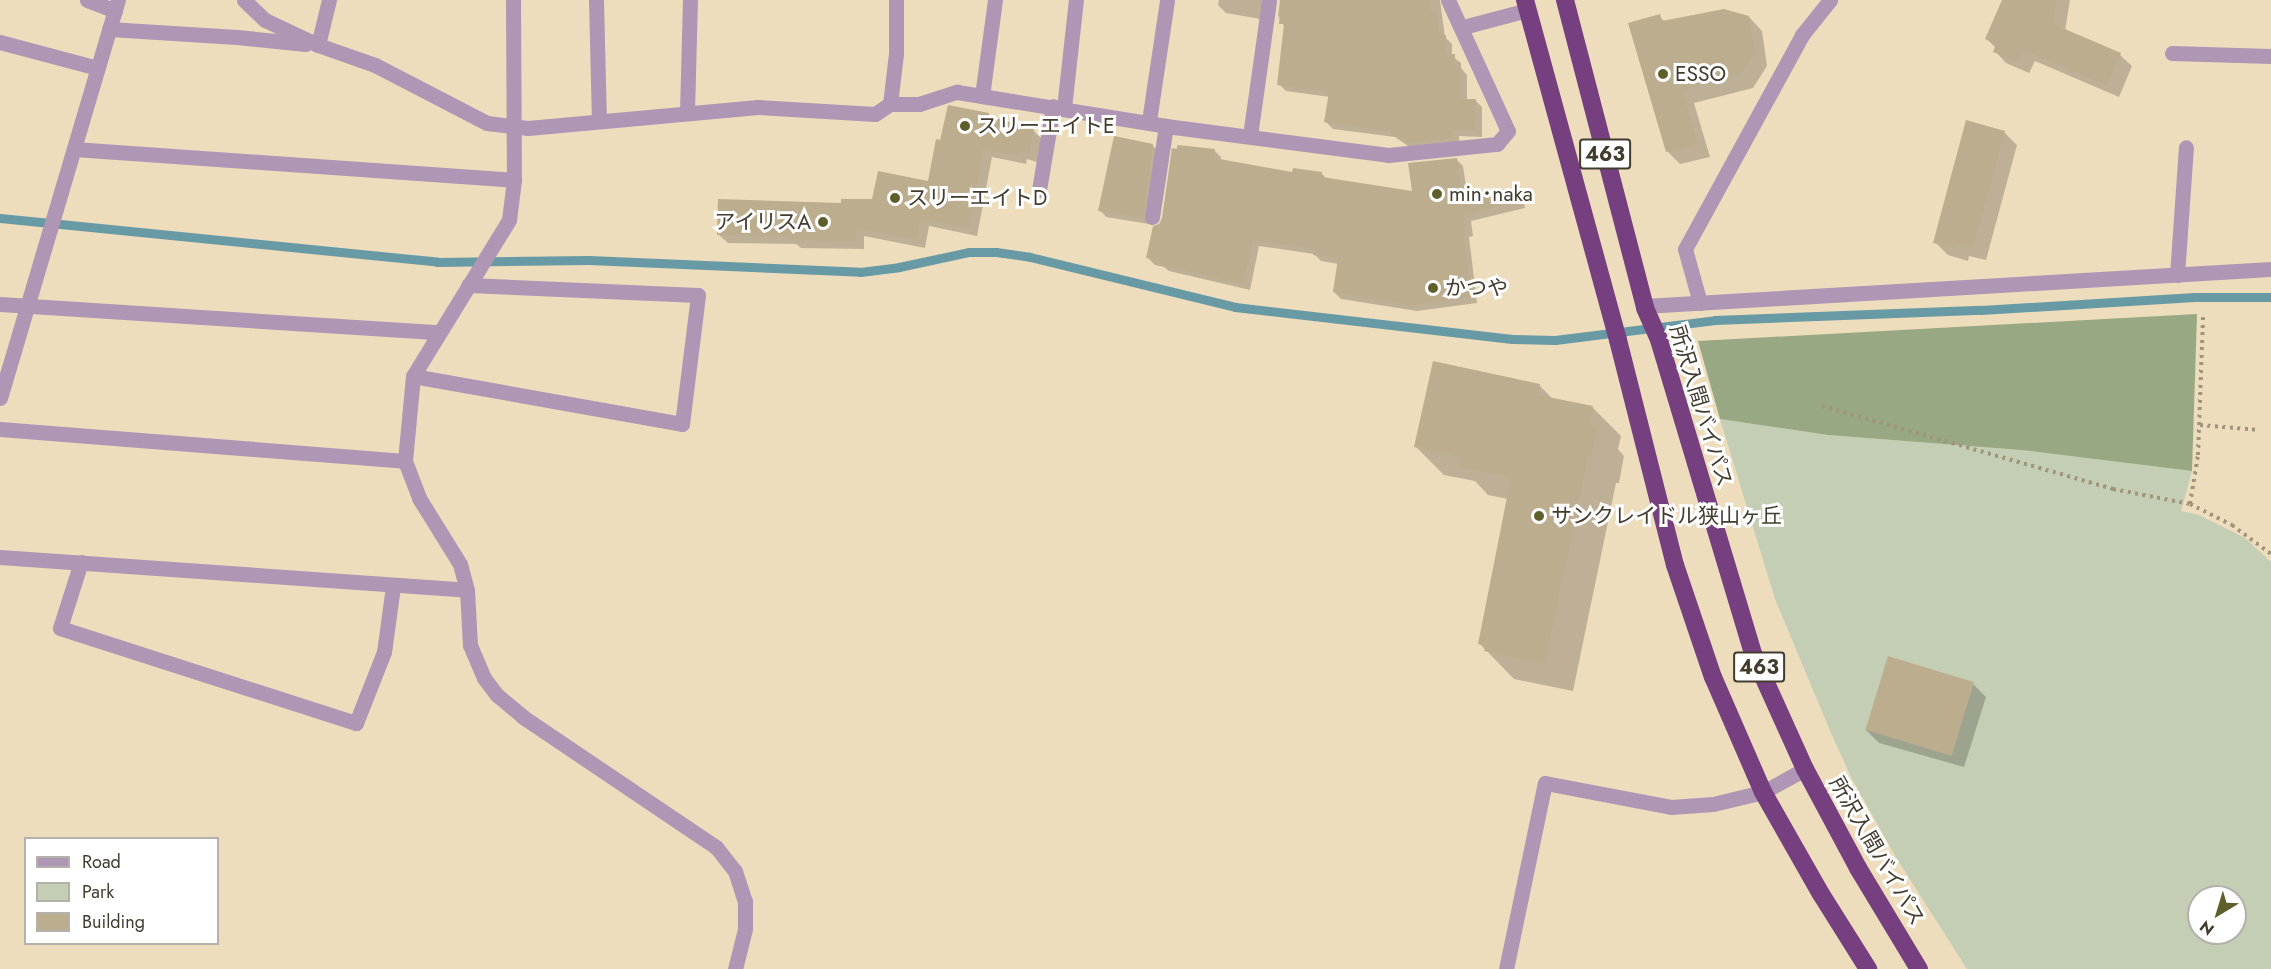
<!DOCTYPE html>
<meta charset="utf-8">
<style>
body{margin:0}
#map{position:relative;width:2271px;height:969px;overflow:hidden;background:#edddbc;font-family:Jost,"Noto Sans JP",sans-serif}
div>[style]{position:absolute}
.green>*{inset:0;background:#c3ceb5}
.forest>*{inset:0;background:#97a882}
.shadow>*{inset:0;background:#0003}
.stream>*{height:9px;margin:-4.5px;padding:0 4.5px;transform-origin:4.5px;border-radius:4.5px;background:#689aa6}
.building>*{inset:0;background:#bcad8e;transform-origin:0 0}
.path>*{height:4px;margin-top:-2px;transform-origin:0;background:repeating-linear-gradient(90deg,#a0947c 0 3px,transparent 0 7.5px)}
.lane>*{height:15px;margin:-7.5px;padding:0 7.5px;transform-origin:7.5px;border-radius:7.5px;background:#af96b4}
.street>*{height:15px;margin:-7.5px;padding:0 7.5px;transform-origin:7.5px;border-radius:7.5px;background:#af96b4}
.highway>*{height:18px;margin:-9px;padding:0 9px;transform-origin:9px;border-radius:9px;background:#764080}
.dots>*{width:16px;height:16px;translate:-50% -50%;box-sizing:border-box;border:3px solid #fff;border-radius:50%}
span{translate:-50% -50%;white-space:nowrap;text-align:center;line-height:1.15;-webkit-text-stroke:6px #fff;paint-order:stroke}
.shield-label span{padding:2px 4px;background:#fff;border:2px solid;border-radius:4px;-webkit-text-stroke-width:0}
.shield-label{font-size:20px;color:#423c2f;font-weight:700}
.poi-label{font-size:21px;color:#423c2f}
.left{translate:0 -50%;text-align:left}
.right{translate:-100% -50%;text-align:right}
.street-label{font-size:21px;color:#423c2f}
.legend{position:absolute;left:24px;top:837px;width:195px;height:108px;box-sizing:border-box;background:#fff;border:2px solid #b3b1ac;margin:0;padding:8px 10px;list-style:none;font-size:18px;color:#423c2f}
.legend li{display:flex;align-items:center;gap:12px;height:30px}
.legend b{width:30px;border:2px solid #b3b1ac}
.north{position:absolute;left:2187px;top:885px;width:60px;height:60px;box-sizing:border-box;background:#fff;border:2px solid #b3b1ac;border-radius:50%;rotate:218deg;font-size:16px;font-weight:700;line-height:24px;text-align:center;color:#423c2f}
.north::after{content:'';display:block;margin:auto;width:21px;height:27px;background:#5f5f2c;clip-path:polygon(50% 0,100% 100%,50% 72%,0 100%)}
</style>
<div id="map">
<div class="green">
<div style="clip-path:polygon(evenodd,1720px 419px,1828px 435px,2021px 450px,2192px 471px,2181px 511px,2199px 515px,2245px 538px,2271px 562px,2271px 969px,1967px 969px,1897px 859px,1851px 777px,1831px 733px,1775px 599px,1720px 419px,2199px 897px,2235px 897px,2235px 933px,2199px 933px,2199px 897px)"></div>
</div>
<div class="forest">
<div style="clip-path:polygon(2197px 314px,2192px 471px,2021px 450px,1828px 435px,1720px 419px,1698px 341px)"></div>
</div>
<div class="shadow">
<div style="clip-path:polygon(1219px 0,1271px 0,1266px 20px,1226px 13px,1218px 5px)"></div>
<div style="clip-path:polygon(1280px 0,1440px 0,1445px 37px,1452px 44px,1452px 56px,1461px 63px,1461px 68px,1467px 75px,1467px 100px,1475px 100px,1482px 107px,1482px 137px,1459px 136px,1460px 145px,1414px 150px,1395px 137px,1333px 129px,1326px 122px,1330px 97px,1286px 91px,1279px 84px,1285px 28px,1278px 15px)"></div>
<div style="clip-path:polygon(2030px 0,2070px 0,2065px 31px,2120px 55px,2132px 66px,2119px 97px,2035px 61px,2029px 73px,2006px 63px,1995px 51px,1996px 48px,1987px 39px)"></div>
<div style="clip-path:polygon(1659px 16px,1665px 22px,1749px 17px,1762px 31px,1767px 66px,1753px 88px,1694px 103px,1710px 157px,1680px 164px,1667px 151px)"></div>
<div style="clip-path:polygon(989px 115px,993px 119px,1033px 130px,1042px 139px,1037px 162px,1027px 159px,1026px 164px,992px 157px,977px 236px,929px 226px,925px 248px,864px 236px,864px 249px,801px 248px,796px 244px,728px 243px,719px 235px,843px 205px,873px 201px,930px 183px,941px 142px)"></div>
<div style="clip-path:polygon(2004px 132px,2017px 145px,1986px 260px,1969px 256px,1968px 261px,1948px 255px,1935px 242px)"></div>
<div style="clip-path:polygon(1153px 146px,1159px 152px,1149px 224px,1106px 217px,1100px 210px)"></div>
<div style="clip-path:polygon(1214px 150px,1221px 157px,1220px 161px,1294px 173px,1322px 174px,1327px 179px,1414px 193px,1456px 159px,1463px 166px,1467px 193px,1516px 189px,1523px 196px,1525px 208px,1471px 221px,1473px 236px,1469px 237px,1477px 303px,1417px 311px,1341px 299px,1334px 292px,1339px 264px,1321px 261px,1314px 254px,1259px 246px,1250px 290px,1169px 271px,1164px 267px,1155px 265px,1148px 258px,1160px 225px)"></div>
<div style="clip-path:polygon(1539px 385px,1554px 400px,1593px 408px,1621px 436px,1618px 449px,1624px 456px,1619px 483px,1616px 483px,1573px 691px,1514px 679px,1480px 644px,1508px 499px,1488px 495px,1475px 481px,1444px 475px,1416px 447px)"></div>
<div style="clip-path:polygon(1973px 684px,1986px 697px,1964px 767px,1879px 743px,1866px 730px)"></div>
</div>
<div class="stream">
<div style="left:0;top:218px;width:439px;rotate:5.7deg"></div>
<div style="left:437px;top:262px;width:152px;rotate:-0.8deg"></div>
<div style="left:589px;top:260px;width:271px;rotate:2.5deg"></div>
<div style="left:860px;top:272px;width:39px;rotate:-7deg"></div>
<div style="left:899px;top:267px;width:72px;rotate:-12.1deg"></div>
<div style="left:969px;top:252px;width:27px"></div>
<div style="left:996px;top:252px;width:34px;rotate:8deg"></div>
<div style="left:1030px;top:257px;width:211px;rotate:13.7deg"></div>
<div style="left:1235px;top:307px;width:279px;rotate:6.6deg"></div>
<div style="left:1512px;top:339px;width:43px;rotate:1.3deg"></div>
<div style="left:1555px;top:340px;width:161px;rotate:-7.1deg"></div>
<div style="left:1715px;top:320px;width:266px;rotate:-2.2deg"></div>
<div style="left:1981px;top:310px;width:214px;rotate:-3.5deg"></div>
<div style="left:2195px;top:297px;width:76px"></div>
</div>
<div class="building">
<div style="clip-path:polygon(1281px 0,1429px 0,1431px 12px,1436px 11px,1439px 35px,1446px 35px,1446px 54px,1455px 54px,1455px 66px,1461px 66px,1461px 99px,1476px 99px,1475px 130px,1453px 130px,1454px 139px,1406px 143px,1405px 138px,1391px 135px,1391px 132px,1324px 122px,1329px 92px,1277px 85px,1284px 24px,1279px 24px)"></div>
<div style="clip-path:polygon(2002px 0,2057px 0,2053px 24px,2121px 53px,2107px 86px,2023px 50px,2018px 62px,1993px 52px,1996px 44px,1985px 39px)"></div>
<div style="clip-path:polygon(1724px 9px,1749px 16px,1755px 52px,1740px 75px,1682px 90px,1698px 144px,1666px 152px,1628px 23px,1660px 14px,1662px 21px)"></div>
<div style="clip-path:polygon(948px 105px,989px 113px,989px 116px,1034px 129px,1029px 154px,1018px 151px,1018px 156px,983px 149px,969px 228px,920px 219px,917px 240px,856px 228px,856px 241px,791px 240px,791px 236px,717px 235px,718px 199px,841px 203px,841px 199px,872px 199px,878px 171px,928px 181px,936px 139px,940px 140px)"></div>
<div style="clip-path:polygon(1966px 120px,2005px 131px,1973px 248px,1957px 244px,1955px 248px,1933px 243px)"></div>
<div style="clip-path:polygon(1114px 136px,1153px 144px,1143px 218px,1098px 211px)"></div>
<div style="clip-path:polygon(1177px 145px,1215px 149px,1214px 158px,1292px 172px,1293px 168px,1322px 172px,1322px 177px,1412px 191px,1408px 163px,1457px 158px,1461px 192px,1517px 188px,1519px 202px,1464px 214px,1467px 230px,1463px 230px,1471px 297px,1409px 305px,1333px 292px,1338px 258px,1313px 255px,1313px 249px,1253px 240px,1243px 284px,1160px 265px,1161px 261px,1146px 258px,1153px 226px,1159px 224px,1162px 218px,1172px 148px,1177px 149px)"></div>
<div style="clip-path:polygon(1433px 361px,1540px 384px,1538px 395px,1593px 406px,1589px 425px,1597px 426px,1591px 456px,1588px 456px,1545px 664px,1484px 651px,1485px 646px,1478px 644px,1511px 477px,1459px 467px,1461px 457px,1414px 447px)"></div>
<div style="left:1888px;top:656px;width:90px;height:77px;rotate:17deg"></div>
</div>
<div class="path">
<div style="left:1822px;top:406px;width:303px;rotate:15.9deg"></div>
<div style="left:2113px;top:489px;width:78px;rotate:11deg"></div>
<div style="left:2190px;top:504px;width:50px;rotate:-80.7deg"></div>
<div style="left:2198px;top:455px;width:138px;rotate:-87.9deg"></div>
<div style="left:2200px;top:425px;width:60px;rotate:4.8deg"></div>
<div style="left:2190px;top:504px;width:47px;rotate:26.6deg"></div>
<div style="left:2232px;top:525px;width:49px;rotate:36.6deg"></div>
</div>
<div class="lane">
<div style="left:87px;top:0;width:30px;rotate:21deg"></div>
<div style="left:318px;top:45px;width:46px;rotate:-76.3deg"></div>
<div style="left:2172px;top:53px;width:99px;rotate:1.7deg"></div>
<div style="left:982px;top:96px;width:97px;rotate:-82.3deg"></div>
<div style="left:1064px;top:108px;width:109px;rotate:-83.7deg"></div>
<div style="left:1149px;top:121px;width:122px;rotate:-81.5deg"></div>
<div style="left:1039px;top:190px;width:85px;rotate:-80.5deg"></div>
<div style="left:1152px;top:217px;width:92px;rotate:-81.3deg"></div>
<div style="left:2177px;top:275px;width:128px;rotate:-86deg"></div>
<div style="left:413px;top:376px;width:273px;rotate:10.1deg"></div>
<div style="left:682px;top:424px;width:130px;rotate:-82.9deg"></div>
<div style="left:698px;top:295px;width:230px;rotate:-177.5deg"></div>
</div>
<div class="street">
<div style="left:244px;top:0;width:29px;rotate:44deg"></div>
<div style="left:265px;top:20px;width:59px;rotate:25.3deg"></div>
<div style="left:318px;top:45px;width:60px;rotate:19.3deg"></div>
<div style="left:375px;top:65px;width:126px;rotate:27.4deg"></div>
<div style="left:487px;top:123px;width:41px;rotate:7deg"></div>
<div style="left:528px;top:128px;width:231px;rotate:-5.2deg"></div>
<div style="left:758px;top:107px;width:117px;rotate:3.4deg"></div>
<div style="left:875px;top:114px;width:18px;rotate:-34deg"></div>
<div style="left:890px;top:104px;width:50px;rotate:-83.2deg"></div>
<div style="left:896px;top:54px;width:54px;rotate:-90deg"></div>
<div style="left:513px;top:0;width:180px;rotate:89.7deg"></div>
<div style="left:514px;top:180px;width:40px;rotate:97.1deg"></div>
<div style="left:509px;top:220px;width:183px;rotate:121.6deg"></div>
<div style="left:413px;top:376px;width:85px;rotate:95.4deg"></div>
<div style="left:405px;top:461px;width:40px;rotate:69deg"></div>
<div style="left:419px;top:498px;width:78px;rotate:58.2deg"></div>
<div style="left:460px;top:564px;width:27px;rotate:75deg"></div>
<div style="left:467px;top:590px;width:55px;rotate:86.9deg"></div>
<div style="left:470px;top:645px;width:36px;rotate:67deg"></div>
<div style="left:484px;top:678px;width:21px;rotate:53deg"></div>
<div style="left:497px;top:695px;width:34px;rotate:40deg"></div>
<div style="left:523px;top:717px;width:233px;rotate:34deg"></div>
<div style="left:716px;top:847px;width:31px;rotate:52deg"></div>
<div style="left:735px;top:871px;width:32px;rotate:72deg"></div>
<div style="left:745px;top:901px;width:28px;rotate:90deg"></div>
<div style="left:745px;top:929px;width:41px;rotate:104deg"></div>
<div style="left:596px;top:0;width:121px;rotate:88.6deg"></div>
<div style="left:1463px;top:27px;width:67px;rotate:-14.7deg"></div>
<div style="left:109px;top:29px;width:128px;rotate:3.6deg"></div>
<div style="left:237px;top:37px;width:69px;rotate:5.8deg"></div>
<div style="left:0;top:42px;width:101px;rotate:14.9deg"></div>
<div style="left:890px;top:104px;width:29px"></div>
<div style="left:919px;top:104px;width:40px;rotate:-18deg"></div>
<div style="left:957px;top:92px;width:212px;rotate:9.2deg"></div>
<div style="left:1166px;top:126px;width:224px;rotate:7.4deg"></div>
<div style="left:1388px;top:155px;width:110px;rotate:-5.8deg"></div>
<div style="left:1497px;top:144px;width:17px;rotate:-50deg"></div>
<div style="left:1508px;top:131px;width:144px;rotate:-114.6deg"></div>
<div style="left:687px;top:113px;width:113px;rotate:-88.5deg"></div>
<div style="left:1250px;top:136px;width:137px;rotate:-82deg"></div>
<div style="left:74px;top:149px;width:441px;rotate:4deg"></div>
<div style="left:1700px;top:303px;width:56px;rotate:-105.5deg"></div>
<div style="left:1685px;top:249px;width:244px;rotate:-61.3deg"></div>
<div style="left:1802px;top:35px;width:45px;rotate:-51.3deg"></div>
<div style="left:0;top:304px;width:439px;rotate:3.7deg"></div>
<div style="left:1644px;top:306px;width:628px;rotate:-3.38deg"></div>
<div style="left:0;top:398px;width:415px;rotate:-73.5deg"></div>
<div style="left:0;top:429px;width:406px;rotate:4.5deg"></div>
<div style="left:0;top:557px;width:468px;rotate:4deg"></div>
<div style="left:81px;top:562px;width:69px;rotate:107.7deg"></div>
<div style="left:60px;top:628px;width:311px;rotate:17.8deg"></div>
<div style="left:356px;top:723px;width:76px;rotate:-68.5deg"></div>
<div style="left:384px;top:652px;width:67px;rotate:-82.2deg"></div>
<div style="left:1506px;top:969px;width:190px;rotate:-78.2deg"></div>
<div style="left:1545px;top:783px;width:128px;rotate:10.8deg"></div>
<div style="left:1671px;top:807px;width:42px;rotate:-4.1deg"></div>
<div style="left:1713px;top:804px;width:51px;rotate:-13.5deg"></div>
<div style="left:1763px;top:792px;width:48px;rotate:-28.7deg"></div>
</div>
<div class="highway">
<div style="left:1525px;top:0;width:352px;rotate:74.7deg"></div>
<div style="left:1618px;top:340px;width:232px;rotate:75.8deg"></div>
<div style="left:1675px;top:565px;width:118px;rotate:71.3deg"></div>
<div style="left:1713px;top:677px;width:125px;rotate:66.5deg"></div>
<div style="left:1763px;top:792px;width:117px;rotate:60.4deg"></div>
<div style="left:1821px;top:894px;width:89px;rotate:57.9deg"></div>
<div style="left:1565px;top:0;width:318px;rotate:75.4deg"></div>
<div style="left:1645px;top:308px;width:35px;rotate:66deg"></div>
<div style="left:1659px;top:340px;width:328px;rotate:73.3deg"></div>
<div style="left:1753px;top:654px;width:126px;rotate:65.7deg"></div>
<div style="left:1805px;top:769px;width:112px;rotate:61.8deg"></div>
<div style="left:1858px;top:868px;width:118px;rotate:58.9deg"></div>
</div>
<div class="dots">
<div style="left:1663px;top:74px;background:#5f5f2c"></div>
<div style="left:965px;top:126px;background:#5f5f2c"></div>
<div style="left:1437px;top:194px;background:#5f5f2c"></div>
<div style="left:895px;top:198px;background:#5f5f2c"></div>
<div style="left:823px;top:222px;background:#5f5f2c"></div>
<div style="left:1433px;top:288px;background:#5f5f2c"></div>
<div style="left:1539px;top:516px;background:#5f5f2c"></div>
</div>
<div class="shield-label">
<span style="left:1605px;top:154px">463</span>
<span style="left:1759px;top:667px">463</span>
</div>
<div class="poi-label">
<span class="left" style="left:1675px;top:74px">ESSO</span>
<span class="left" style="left:977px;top:126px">スリーエイトE</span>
<span class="left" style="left:1449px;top:194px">min･naka</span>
<span class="left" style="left:907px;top:198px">スリーエイトD</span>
<span class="right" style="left:811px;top:222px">アイリスA</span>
<span class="left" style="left:1445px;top:288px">かつや</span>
<span class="left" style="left:1551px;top:516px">サンクレイドル狭山ヶ丘</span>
</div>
<div class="street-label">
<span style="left:1701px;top:406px;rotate:73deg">所沢入間バイパス</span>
<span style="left:1877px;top:851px;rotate:60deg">所沢入間バイパス</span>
</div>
<ul class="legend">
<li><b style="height:8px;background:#af96b4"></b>Road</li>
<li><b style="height:16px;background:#c3ceb5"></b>Park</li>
<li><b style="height:16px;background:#bcad8e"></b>Building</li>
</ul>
<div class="north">N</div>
</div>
